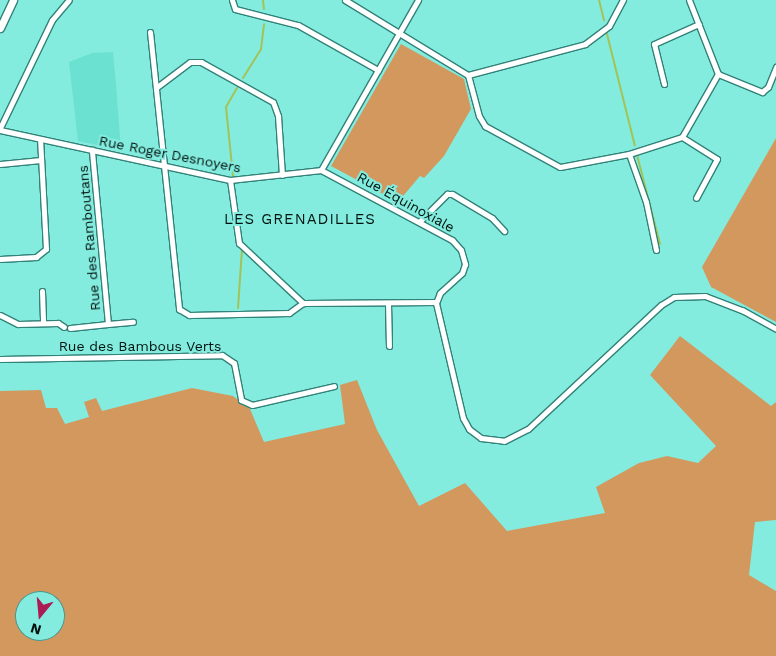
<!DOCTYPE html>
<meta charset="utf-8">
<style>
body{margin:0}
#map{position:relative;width:776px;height:656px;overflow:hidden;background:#84ecde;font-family:"Work Sans",sans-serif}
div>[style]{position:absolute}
.built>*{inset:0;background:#6be1d2}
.green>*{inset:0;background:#d3985e}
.stream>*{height:2px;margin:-1px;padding:0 1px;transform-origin:1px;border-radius:1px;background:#a2c358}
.roads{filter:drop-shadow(1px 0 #318278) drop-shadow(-1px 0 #318278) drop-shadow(0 1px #318278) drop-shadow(0 -1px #318278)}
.street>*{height:5px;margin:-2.5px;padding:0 2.5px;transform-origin:2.5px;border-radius:2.5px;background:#fff}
.secondary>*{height:7px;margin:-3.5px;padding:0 3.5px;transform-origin:3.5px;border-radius:3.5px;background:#fff}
span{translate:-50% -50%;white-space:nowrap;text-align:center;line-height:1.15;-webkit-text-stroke:4px #84ecde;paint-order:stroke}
.street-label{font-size:14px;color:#001310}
.neighbourhood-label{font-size:15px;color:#001310;letter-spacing:1px}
.north{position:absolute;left:15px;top:591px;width:50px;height:50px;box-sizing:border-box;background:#84ecde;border:1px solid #4f958c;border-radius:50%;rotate:197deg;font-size:14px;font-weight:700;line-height:20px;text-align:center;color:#001310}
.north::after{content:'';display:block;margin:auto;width:18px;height:22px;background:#ab1b54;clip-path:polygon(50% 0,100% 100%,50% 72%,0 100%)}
</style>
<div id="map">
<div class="built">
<div style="clip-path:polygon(113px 52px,116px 85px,121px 150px,78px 141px,69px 62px,92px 53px)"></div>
</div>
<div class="green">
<div style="clip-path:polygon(401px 44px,464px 79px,471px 109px,444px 156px,424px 178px,420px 176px,398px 202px,331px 166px)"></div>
<div style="clip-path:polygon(776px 138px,776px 322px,711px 287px,702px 267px)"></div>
<div style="clip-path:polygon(evenodd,680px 336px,771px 406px,776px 402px,776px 520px,755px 522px,749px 575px,776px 591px,776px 656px,0 656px,0 391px,41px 390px,46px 408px,57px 408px,65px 424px,89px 417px,84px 402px,96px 398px,102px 411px,192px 388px,233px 396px,250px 409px,264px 442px,345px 424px,340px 385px,357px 380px,377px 430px,419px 506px,465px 483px,507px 531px,605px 513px,596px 487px,639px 463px,667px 456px,698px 463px,716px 446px,650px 375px,680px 336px,25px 601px,55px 601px,55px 631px,25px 631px,25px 601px)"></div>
</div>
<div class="stream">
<div style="left:263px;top:0;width:9px;rotate:84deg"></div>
<div style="left:599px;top:0;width:21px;rotate:76deg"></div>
<div style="left:607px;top:34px;width:115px;rotate:76deg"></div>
<div style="left:243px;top:78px;width:34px;rotate:-58deg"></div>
<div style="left:261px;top:49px;width:25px;rotate:-83deg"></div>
<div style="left:637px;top:155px;width:92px;rotate:75.5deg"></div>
<div style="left:233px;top:176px;width:69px;rotate:-95.8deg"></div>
<div style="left:226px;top:107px;width:22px;rotate:-60deg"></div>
<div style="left:233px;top:183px;width:27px;rotate:82deg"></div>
<div style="left:238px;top:308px;width:59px;rotate:-86.1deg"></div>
</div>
<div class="roads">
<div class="street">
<div style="left:232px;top:0;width:9px;rotate:72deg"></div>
<div style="left:235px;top:9px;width:65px;rotate:14.3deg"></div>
<div style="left:298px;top:25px;width:92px;rotate:29.4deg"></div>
<div style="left:345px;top:0;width:144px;rotate:31.4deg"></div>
<div style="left:150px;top:32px;width:279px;rotate:84deg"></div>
<div style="left:179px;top:309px;width:12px;rotate:31deg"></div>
<div style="left:189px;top:315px;width:100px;rotate:-1.1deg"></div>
<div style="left:289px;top:313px;width:17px;rotate:-36deg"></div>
<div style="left:718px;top:74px;width:48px;rotate:22.2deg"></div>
<div style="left:762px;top:92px;width:8px;rotate:-40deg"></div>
<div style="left:768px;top:87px;width:22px;rotate:-68deg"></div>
<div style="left:468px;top:75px;width:42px;rotate:75deg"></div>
<div style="left:479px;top:116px;width:12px;rotate:59deg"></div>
<div style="left:485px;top:126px;width:85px;rotate:28.7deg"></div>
<div style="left:560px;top:167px;width:70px;rotate:-10.7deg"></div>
<div style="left:629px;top:154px;width:56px;rotate:-17.8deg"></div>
<div style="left:682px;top:137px;width:73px;rotate:-60.3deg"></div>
<div style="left:718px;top:74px;width:79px;rotate:-111.4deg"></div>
<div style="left:468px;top:75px;width:121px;rotate:-14.8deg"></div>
<div style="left:585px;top:44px;width:30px;rotate:-37deg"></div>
<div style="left:609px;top:26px;width:30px;rotate:-62deg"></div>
<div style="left:664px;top:84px;width:41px;rotate:-104deg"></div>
<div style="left:654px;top:44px;width:49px;rotate:-24deg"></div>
<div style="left:157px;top:87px;width:41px;rotate:-37.1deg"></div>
<div style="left:190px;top:62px;width:11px"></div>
<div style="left:201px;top:62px;width:82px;rotate:29.1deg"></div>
<div style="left:273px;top:102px;width:15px;rotate:70deg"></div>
<div style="left:278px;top:116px;width:59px;rotate:86.1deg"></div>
<div style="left:0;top:128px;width:120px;rotate:-64.3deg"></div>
<div style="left:52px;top:20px;width:26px;rotate:-50deg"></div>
<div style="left:0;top:130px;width:235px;rotate:12.3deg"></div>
<div style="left:230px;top:180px;width:92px;rotate:-6.3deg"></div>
<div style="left:321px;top:170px;width:196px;rotate:-60.3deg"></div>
<div style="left:682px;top:137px;width:41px;rotate:32.2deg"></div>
<div style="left:717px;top:159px;width:44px;rotate:118.3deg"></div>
<div style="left:629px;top:154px;width:51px;rotate:70.5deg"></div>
<div style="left:646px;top:202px;width:49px;rotate:78.2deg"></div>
<div style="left:0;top:164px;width:41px;rotate:-5.6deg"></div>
<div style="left:321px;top:170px;width:149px;rotate:28.1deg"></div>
<div style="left:452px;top:240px;width:13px;rotate:48deg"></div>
<div style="left:461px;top:250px;width:15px;rotate:74deg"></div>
<div style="left:465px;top:264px;width:9px;rotate:108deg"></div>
<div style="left:462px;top:273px;width:30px;rotate:138deg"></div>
<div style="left:440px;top:293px;width:11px;rotate:112deg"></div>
<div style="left:436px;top:303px;width:118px;rotate:76.8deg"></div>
<div style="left:463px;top:418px;width:13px;rotate:61deg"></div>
<div style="left:469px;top:429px;width:15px;rotate:37deg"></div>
<div style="left:481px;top:438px;width:23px;rotate:7deg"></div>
<div style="left:504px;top:441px;width:27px;rotate:-27deg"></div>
<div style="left:528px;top:429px;width:182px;rotate:-43deg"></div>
<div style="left:661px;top:305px;width:15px;rotate:-32deg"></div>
<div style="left:674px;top:297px;width:31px;rotate:-2deg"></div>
<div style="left:705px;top:296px;width:40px;rotate:21deg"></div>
<div style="left:742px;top:310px;width:39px;rotate:29deg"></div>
<div style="left:230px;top:180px;width:64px;rotate:81.9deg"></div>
<div style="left:239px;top:243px;width:88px;rotate:43.2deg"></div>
<div style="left:419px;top:222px;width:40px;rotate:-45deg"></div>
<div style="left:447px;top:194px;width:5px"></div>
<div style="left:452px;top:194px;width:47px;rotate:31deg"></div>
<div style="left:492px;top:218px;width:18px;rotate:47deg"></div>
<div style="left:0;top:259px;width:36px;rotate:-3deg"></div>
<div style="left:36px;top:257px;width:13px;rotate:-39deg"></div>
<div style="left:46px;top:249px;width:110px;rotate:-93.1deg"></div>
<div style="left:42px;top:291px;width:32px;rotate:88deg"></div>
<div style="left:303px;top:303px;width:133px;rotate:-0.4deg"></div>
<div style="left:388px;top:303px;width:43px;rotate:88.7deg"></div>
<div style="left:0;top:315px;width:20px;rotate:27deg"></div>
<div style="left:18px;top:324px;width:40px;rotate:-1.4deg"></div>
<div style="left:58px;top:323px;width:7px;rotate:34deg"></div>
<div style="left:108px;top:324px;width:25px;rotate:-5deg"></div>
<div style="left:70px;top:328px;width:38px;rotate:-6deg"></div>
<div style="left:108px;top:324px;width:175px;rotate:-95.3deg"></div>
<div style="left:0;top:359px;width:222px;rotate:-1deg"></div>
<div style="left:222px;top:355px;width:14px;rotate:34deg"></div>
<div style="left:234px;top:363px;width:38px;rotate:79deg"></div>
<div style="left:241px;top:400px;width:12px;rotate:24deg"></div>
<div style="left:252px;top:405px;width:84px;rotate:-13deg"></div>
</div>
<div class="secondary">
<div style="left:0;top:28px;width:31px;rotate:-65deg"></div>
</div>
</div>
<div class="street-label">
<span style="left:170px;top:154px;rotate:11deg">Rue Roger Desnoyers</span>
<span style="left:406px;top:202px;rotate:29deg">Rue Équinoxiale</span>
<span style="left:89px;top:238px;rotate:-95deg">Rue des Ramboutans</span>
<span style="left:140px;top:346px">Rue des Bambous Verts</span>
</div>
<div class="neighbourhood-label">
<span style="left:300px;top:220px">LES GRENADILLES</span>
</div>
<div class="north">N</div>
</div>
